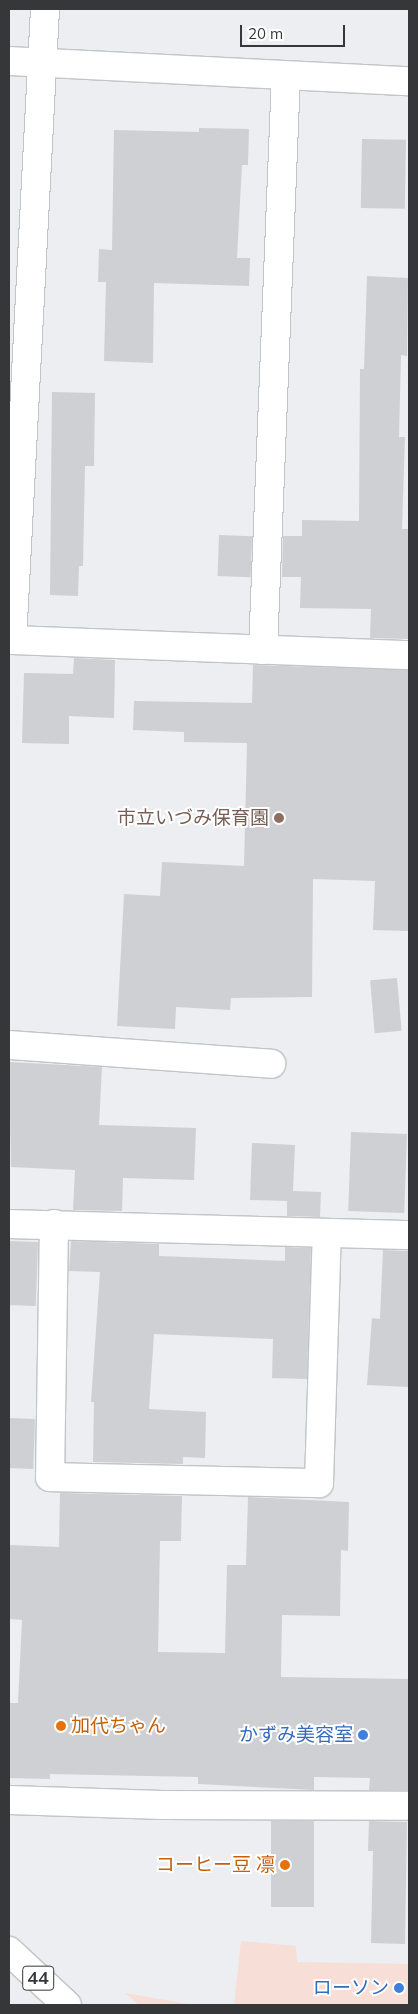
<!DOCTYPE html>
<meta charset="utf-8">
<style>
body{margin:0}
#map{position:relative;width:418px;height:2014px;overflow:hidden;background:#eceef1;font-family:Mulish,"Noto Sans JP",sans-serif}
div>[style]{position:absolute}
.commercial>*{inset:0;background:#f7ded6}
.building>*{inset:0;background:#ced0d3;transform-origin:0 0}
.roads{filter:drop-shadow(1px 0 #c2c4c7) drop-shadow(-1px 0 #c2c4c7) drop-shadow(0 1px #c2c4c7) drop-shadow(0 -1px #c2c4c7)}
.minor>*{height:28px;margin:-14px;padding:0 14px;transform-origin:14px;border-radius:14px;background:#fff}
.tertiary>*{height:28px;margin:-14px;padding:0 14px;transform-origin:14px;border-radius:14px;background:#fff}
.primary>*{height:28px;margin:-14px;padding:0 14px;transform-origin:14px;border-radius:14px;background:#fff}
.dots>*{width:14px;height:14px;translate:-50% -50%;box-sizing:border-box;border:2px solid #fff;border-radius:50%}
span{translate:-50% -50%;white-space:nowrap;text-align:center;line-height:1.15;-webkit-text-stroke:4px #fff;paint-order:stroke}
.shield-label span{padding:1px 4px;background:#fff;border:1px solid;border-radius:4px;-webkit-text-stroke-width:0}
.shield-label{font-size:18px;color:#363738;font-weight:700}
.education-label{font-size:19px;color:#785e54}
.right{translate:-100% -50%;text-align:right}
.food-label{font-size:19px;color:#c56008}
.left{translate:0 -50%;text-align:left}
.shop-label{font-size:19px;color:#366cbe}
.frame{position:absolute;inset:0;border:10px solid #363738;pointer-events:none}
.scale{position:absolute;left:240px;top:25px;width:105px;height:22px;box-sizing:border-box;border:2px solid #363738;border-top:0;padding-left:6px;font-size:15px;line-height:18px;white-space:nowrap;color:#363738;-webkit-text-stroke:4px #fff;paint-order:stroke}
</style>
<div id="map">
<div class="commercial">
<div style="clip-path:polygon(241px 1941px,296px 1946px,297px 1962px,409px 1964px,409px 2005px,234px 2005px)"></div>
<div style="clip-path:polygon(125px 1993px,194px 2005px,139px 2005px)"></div>
</div>
<div class="building">
<div style="clip-path:polygon(199px 128px,249px 129px,248px 165px,242px 165px,237px 258px,250px 258px,249px 286px,154px 283px,153px 363px,104px 361px,106px 282px,98px 282px,99px 249px,112px 250px,114px 130px,199px 132px)"></div>
<div style="left:362px;top:139px;width:44px;height:69px;rotate:1deg"></div>
<div style="clip-path:polygon(367px 276px,408px 278px,407px 356px,401px 355px,399px 437px,405px 437px,402px 529px,409px 529px,409px 639px,370px 638px,371px 609px,300px 608px,301px 577px,282px 577px,283px 536px,302px 536px,302px 520px,359px 521px,360px 369px,364px 369px)"></div>
<div style="clip-path:polygon(52px 392px,95px 393px,94px 466px,85px 466px,83px 566px,79px 566px,78px 596px,50px 595px)"></div>
<div style="left:219px;top:535px;width:33px;height:41px;rotate:2deg"></div>
<div style="clip-path:polygon(74px 658px,115px 660px,114px 718px,69px 716px,69px 744px,22px 743px,24px 673px,73px 674px)"></div>
<div style="clip-path:polygon(253px 665px,409px 670px,408px 931px,373px 930px,375px 881px,313px 879px,312px 997px,231px 998px,230px 1010px,176px 1007px,175px 1029px,117px 1026px,124px 894px,160px 896px,162px 862px,244px 866px,247px 743px,184px 742px,184px 732px,133px 730px,134px 701px,252px 703px)"></div>
<div style="left:397px;top:978px;width:53px;height:27px;rotate:85deg"></div>
<div style="clip-path:polygon(9px 1062px,102px 1067px,99px 1125px,196px 1128px,194px 1180px,123px 1178px,122px 1211px,73px 1210px,75px 1170px,11px 1167px)"></div>
<div style="left:351px;top:1132px;width:56px;height:79px;rotate:2deg"></div>
<div style="clip-path:polygon(252px 1143px,295px 1145px,293px 1191px,321px 1192px,320px 1217px,287px 1216px,287px 1201px,250px 1200px)"></div>
<div style="left:9px;top:1241px;width:29px;height:64px;rotate:2deg"></div>
<div style="clip-path:polygon(71px 1241px,159px 1244px,159px 1256px,285px 1261px,285px 1247px,311px 1248px,307px 1379px,272px 1378px,273px 1339px,154px 1334px,149px 1409px,206px 1412px,205px 1458px,183px 1457px,183px 1464px,93px 1462px,94px 1402px,91px 1402px,100px 1272px,69px 1271px)"></div>
<div style="clip-path:polygon(383px 1250px,409px 1251px,409px 1387px,367px 1385px,372px 1318px,380px 1319px)"></div>
<div style="left:9px;top:1418px;width:26px;height:50px;rotate:2deg"></div>
<div style="clip-path:polygon(60px 1493px,182px 1496px,181px 1541px,160px 1541px,158px 1652px,225px 1653px,227px 1565px,246px 1565px,248px 1497px,349px 1502px,348px 1551px,341px 1550px,340px 1616px,282px 1615px,281px 1677px,409px 1679px,408px 1790px,369px 1790px,370px 1778px,314px 1777px,314px 1790px,198px 1784px,198px 1777px,50px 1774px,50px 1779px,9px 1778px,9px 1703px,18px 1703px,22px 1620px,9px 1619px,9px 1545px,59px 1547px)"></div>
<div style="left:271px;top:1821px;width:43px;height:86px"></div>
<div style="clip-path:polygon(369px 1821px,407px 1822px,405px 1944px,371px 1943px,373px 1851px,368px 1851px)"></div>
</div>
<div class="roads">
<div class="minor">
<div style="left:45px;top:9px;width:632px;rotate:92.99deg"></div>
<div style="left:12px;top:640px;width:397px;rotate:2.2deg"></div>
<div style="left:263px;top:650px;width:575px;rotate:-87.71deg"></div>
<div style="left:9px;top:1045px;width:263px;rotate:4.1deg"></div>
<div style="left:9px;top:1224px;width:400px;rotate:1.6deg"></div>
<div style="left:54px;top:1224px;width:253px;rotate:90.9deg"></div>
<div style="left:50px;top:1477px;width:269px;rotate:1.3deg"></div>
<div style="left:319px;top:1483px;width:249px;rotate:-88.2deg"></div>
<div style="left:9px;top:1800px;width:153px;rotate:1.9deg"></div>
<div style="left:162px;top:1805px;width:247px;rotate:0.2deg"></div>
</div>
<div class="tertiary">
<div style="left:9px;top:61px;width:400px;rotate:2.9deg"></div>
</div>
<div class="primary">
<div style="left:9px;top:1951px;width:79px;rotate:43deg"></div>
</div>
</div>
<div class="dots">
<div style="left:279px;top:818px;background:#8d6e63"></div>
<div style="left:61px;top:1726px;background:#e8710a"></div>
<div style="left:363px;top:1735px;background:#3f7fe0"></div>
<div style="left:285px;top:1865px;background:#e8710a"></div>
<div style="left:399px;top:1988px;background:#3f7fe0"></div>
</div>
<div class="shield-label">
<span style="left:38px;top:1978px">44</span>
</div>
<div class="education-label">
<span class="right" style="left:269px;top:818px">市立いづみ保育園</span>
</div>
<div class="food-label">
<span class="left" style="left:71px;top:1726px">加代ちゃん</span>
<span class="right" style="left:275px;top:1865px">コーヒー豆 凛</span>
</div>
<div class="shop-label">
<span class="right" style="left:353px;top:1735px">かずみ美容室</span>
<span class="right" style="left:389px;top:1988px">ローソン</span>
</div>
<div class="frame"></div>
<div class="scale">20 m</div>
</div>
